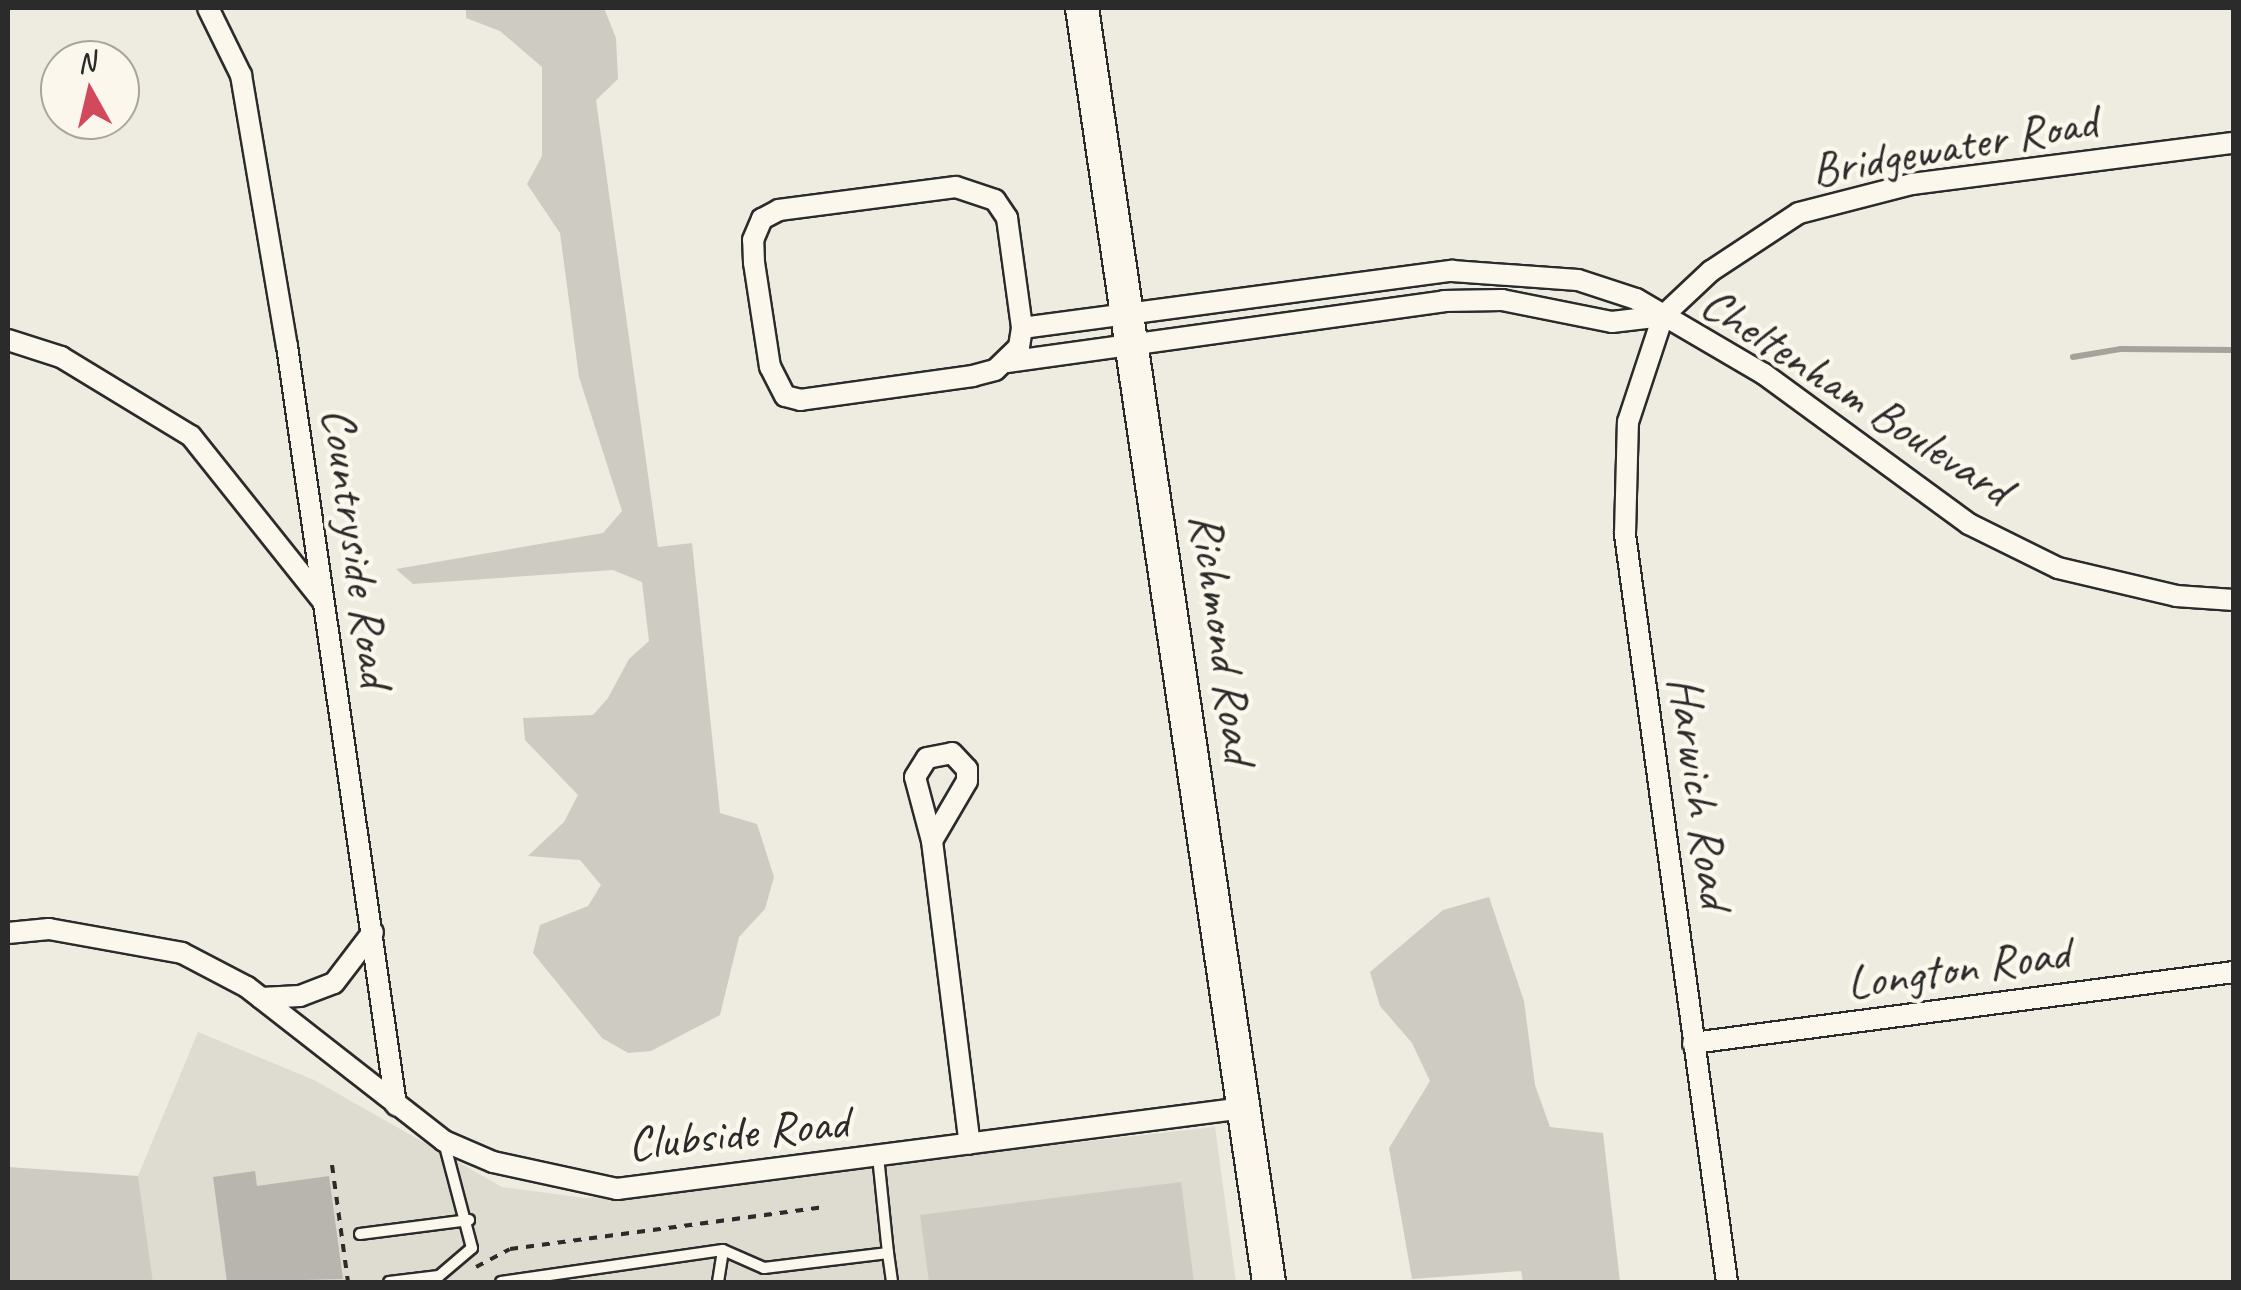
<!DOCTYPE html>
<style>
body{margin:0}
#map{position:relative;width:2241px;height:1290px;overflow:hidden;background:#eeebe0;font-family:Caveat,sans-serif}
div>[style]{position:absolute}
.built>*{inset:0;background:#dedbd1}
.green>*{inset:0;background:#cecbc2}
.stream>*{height:6px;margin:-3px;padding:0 3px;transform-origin:3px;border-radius:3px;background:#a4a29a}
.building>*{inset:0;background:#b8b5ae}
.path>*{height:4px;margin-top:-2px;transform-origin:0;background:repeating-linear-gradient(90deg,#2b2b2b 0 8px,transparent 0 16px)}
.roads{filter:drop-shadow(2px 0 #2b2b2b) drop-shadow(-2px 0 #2b2b2b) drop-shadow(0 2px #2b2b2b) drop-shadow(0 -2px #2b2b2b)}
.service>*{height:10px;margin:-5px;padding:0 5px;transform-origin:5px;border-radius:5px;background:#fbf7ec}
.minor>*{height:20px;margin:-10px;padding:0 10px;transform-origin:10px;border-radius:10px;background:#fbf7ec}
.primary>*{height:32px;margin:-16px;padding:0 16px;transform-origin:16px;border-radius:16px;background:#fbf7ec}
span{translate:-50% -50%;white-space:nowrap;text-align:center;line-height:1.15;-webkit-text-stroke:9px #fbf7ec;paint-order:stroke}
.street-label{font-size:48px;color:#2b2b2b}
.frame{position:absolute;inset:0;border:10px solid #2b2b2b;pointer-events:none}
.north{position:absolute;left:40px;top:40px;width:100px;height:100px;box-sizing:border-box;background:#fbf7ec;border:2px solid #a8a59f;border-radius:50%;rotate:352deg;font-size:28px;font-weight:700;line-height:40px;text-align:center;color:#2b2b2b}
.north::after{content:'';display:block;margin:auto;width:35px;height:45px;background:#d1495b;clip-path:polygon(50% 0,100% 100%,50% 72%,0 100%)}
</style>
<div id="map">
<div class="built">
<div style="clip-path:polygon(198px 1032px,314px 1080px,502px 1187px,585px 1198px,1215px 1127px,1236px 1282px,153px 1282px,138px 1176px)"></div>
</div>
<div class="green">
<div style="clip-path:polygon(466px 8px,604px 8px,616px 38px,618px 79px,596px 100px,658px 547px,692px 543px,720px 813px,757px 824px,774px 877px,765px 909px,739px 937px,720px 1015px,651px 1051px,628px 1053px,602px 1038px,533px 953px,540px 925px,588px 906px,601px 885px,580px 860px,528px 856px,564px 822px,578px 795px,525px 740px,523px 718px,593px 715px,608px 698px,629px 659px,649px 641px,642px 582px,613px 570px,413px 584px,396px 569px,603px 533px,622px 511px,579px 377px,560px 233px,527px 184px,542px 156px,542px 67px,500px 31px,466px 18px)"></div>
<div style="clip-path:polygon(1489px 897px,1524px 1001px,1535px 1085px,1550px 1127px,1603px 1133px,1620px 1282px,1523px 1282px,1521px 1271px,1412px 1279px,1389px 1148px,1430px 1081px,1412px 1043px,1380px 1006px,1370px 972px,1443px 910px)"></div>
<div style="clip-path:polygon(8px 1167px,138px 1176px,153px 1282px,8px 1282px)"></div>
<div style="clip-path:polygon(1181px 1182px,1194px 1282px,929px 1282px,920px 1215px)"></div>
</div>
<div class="stream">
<div style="left:2073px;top:357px;width:49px;rotate:-9.5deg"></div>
<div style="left:2121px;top:349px;width:113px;rotate:0.5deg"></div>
</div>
<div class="building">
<div style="clip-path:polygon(255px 1171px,257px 1186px,329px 1176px,343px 1279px,227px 1282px,213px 1177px)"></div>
</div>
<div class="path">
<div style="left:332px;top:1165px;width:118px;rotate:82.2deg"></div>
<div style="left:476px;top:1267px;width:38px;rotate:-28deg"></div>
<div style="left:510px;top:1249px;width:317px;rotate:-7.6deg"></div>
</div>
<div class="roads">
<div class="service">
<div style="left:360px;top:1234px;width:110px;rotate:-7.3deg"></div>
<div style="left:888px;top:1253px;width:29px;rotate:82deg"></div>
<div style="left:389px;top:1282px;width:50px;rotate:-6.8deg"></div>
<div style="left:439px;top:1276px;width:43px;rotate:-40.3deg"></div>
<div style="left:472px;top:1248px;width:110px;rotate:-104.8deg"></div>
<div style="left:501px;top:1282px;width:224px;rotate:-8.2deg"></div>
<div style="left:723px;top:1250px;width:45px;rotate:23.7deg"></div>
<div style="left:764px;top:1268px;width:125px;rotate:-6.9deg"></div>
<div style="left:888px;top:1253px;width:97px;rotate:-95.9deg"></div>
<div style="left:718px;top:1282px;width:32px;rotate:-81deg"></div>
</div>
<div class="minor">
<div style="left:208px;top:8px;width:75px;rotate:63.8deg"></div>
<div style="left:241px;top:75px;width:275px;rotate:80.4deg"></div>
<div style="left:287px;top:346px;width:767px;rotate:81.83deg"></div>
<div style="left:956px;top:187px;width:41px;rotate:18.4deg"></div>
<div style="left:995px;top:200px;width:22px;rotate:56deg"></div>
<div style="left:1007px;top:218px;width:111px;rotate:82.2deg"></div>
<div style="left:1022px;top:328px;width:19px;rotate:99deg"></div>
<div style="left:1019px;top:347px;width:33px;rotate:136deg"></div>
<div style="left:995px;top:370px;width:23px;rotate:165deg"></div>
<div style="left:973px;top:376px;width:174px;rotate:172.1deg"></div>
<div style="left:801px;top:400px;width:16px;rotate:-166deg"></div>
<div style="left:785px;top:396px;width:33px;rotate:-117deg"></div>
<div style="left:770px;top:367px;width:105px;rotate:-98.7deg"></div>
<div style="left:754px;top:263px;width:23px;rotate:-92deg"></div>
<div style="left:753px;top:240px;width:23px;rotate:-67deg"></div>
<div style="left:762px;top:219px;width:19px;rotate:-28deg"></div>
<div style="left:779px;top:210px;width:178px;rotate:-7.4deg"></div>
<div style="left:1022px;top:328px;width:434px;rotate:-7.6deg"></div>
<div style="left:1452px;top:271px;width:126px;rotate:4.1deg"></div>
<div style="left:1578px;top:280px;width:61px;rotate:18.1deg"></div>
<div style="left:1636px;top:299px;width:148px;rotate:30.4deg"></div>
<div style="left:1764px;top:374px;width:254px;rotate:36.2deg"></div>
<div style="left:1969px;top:524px;width:99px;rotate:26.3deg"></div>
<div style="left:2058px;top:568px;width:121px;rotate:13.3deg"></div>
<div style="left:2176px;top:596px;width:58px;rotate:3.9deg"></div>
<div style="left:8px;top:340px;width:56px;rotate:17.8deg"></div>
<div style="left:61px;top:357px;width:152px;rotate:31.3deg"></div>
<div style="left:191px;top:436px;width:210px;rotate:51.4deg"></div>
<div style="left:1007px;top:362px;width:441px;rotate:-7.9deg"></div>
<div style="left:1444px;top:301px;width:58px;rotate:-1deg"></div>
<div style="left:1502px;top:300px;width:112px;rotate:11.3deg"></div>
<div style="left:1612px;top:322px;width:51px;rotate:-6.7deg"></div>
<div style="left:932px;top:841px;width:66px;rotate:-104.9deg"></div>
<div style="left:915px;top:777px;width:22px;rotate:-58deg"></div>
<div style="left:927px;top:758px;width:25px;rotate:-11deg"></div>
<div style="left:952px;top:753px;width:22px;rotate:47deg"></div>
<div style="left:967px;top:769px;width:12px;rotate:90deg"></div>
<div style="left:967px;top:781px;width:69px;rotate:120.3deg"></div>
<div style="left:932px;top:841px;width:305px;rotate:82.9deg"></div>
<div style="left:8px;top:933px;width:41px;rotate:-5.6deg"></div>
<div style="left:49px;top:929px;width:135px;rotate:10.2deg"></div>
<div style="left:182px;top:953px;width:73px;rotate:27.6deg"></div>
<div style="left:247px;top:987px;width:250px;rotate:38deg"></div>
<div style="left:444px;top:1141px;width:53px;rotate:23.2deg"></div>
<div style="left:493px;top:1162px;width:127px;rotate:12.3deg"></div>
<div style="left:617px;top:1189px;width:632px;rotate:-7.36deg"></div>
<div style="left:261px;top:998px;width:39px;rotate:-3deg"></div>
<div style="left:300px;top:996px;width:36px;rotate:-21deg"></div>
<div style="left:334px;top:983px;width:64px;rotate:-52.6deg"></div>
<div style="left:1693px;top:1043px;width:546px;rotate:-7.48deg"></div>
<div style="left:1727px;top:1282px;width:755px;rotate:-97.77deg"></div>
<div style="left:1625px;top:534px;width:112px;rotate:-88.5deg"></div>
<div style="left:1628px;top:422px;width:112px;rotate:-71.7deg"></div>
<div style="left:1663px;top:316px;width:66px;rotate:-43.2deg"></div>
<div style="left:1711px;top:271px;width:105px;rotate:-33.4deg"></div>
<div style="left:1799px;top:213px;width:117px;rotate:-14.4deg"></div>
<div style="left:1912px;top:184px;width:325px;rotate:-7.3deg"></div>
</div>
<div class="primary">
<div style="left:1082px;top:8px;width:1288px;rotate:81.65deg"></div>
</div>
</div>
<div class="street-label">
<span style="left:1954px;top:146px;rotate:-10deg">Bridgewater Road</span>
<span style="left:1856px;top:396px;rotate:33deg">Cheltenham Boulevard</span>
<span style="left:357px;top:547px;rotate:82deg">Countryside Road</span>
<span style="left:1223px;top:638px;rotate:82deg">Richmond Road</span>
<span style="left:1700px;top:792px;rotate:82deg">Harwich Road</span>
<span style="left:1958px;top:968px;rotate:-8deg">Longton Road</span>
<span style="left:738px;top:1133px;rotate:-6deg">Clubside Road</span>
</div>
<div class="frame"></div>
<div class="north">N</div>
</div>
